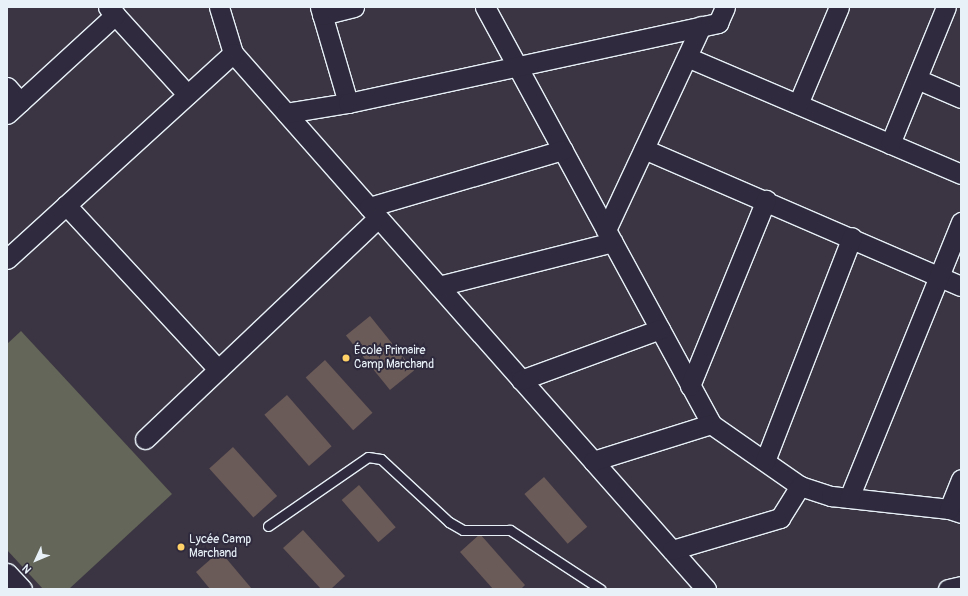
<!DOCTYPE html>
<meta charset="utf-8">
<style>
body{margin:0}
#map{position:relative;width:968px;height:596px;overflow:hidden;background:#3b3442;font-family:Pangolin,sans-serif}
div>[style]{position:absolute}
.green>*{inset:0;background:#636658}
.building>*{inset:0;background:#6a5a58;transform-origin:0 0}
.roads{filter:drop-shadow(1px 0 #e8f1f8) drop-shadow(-1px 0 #e8f1f8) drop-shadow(0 1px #e8f1f8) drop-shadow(0 -1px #e8f1f8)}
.lane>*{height:9px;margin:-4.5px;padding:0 4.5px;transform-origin:4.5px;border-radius:4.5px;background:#2f2a3d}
.street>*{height:19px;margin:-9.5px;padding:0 9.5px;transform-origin:9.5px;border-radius:9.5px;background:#2f2a3d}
.dots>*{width:11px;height:11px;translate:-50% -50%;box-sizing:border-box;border:2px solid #2f2a3d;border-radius:50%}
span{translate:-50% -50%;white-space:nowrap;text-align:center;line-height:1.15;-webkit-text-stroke:4px #2f2a3d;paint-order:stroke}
.poi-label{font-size:12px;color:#e8f1f8}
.left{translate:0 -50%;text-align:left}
.frame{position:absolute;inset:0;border:8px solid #e8f1f8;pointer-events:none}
.north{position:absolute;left:16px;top:540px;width:40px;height:40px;-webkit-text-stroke:3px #2f2a3d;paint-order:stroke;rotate:226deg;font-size:11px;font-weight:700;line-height:16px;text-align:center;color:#e8f1f8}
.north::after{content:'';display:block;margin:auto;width:14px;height:18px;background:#e8f1f8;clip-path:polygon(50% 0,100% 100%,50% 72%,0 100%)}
</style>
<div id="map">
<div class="green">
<div style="clip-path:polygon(21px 331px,172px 494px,69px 589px,43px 589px,7px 550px,7px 344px)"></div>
</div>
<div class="building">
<div style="left:370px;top:316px;width:70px;height:31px;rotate:51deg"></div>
<div style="left:325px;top:360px;width:71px;height:26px;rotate:48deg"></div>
<div style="left:287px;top:395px;width:68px;height:30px;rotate:49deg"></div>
<div style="left:233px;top:447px;width:66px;height:32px;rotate:48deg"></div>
<div style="left:544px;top:477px;width:66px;height:26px;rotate:49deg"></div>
<div style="left:359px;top:485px;width:56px;height:23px;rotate:49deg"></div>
<div style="clip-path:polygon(303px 530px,345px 576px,331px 589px,321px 589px,283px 548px)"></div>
<div style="clip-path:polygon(480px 534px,525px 585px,521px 589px,493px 589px,460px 552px)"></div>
<div style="clip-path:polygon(220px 551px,252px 589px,210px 589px,196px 572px)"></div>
</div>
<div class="roads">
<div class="lane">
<div style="left:268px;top:526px;width:121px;rotate:-34.6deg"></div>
<div style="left:368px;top:457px;width:13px;rotate:9deg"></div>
<div style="left:381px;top:459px;width:93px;rotate:42.8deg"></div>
<div style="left:449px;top:522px;width:16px;rotate:30deg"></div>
<div style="left:463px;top:530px;width:47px"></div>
<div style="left:510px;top:530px;width:108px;rotate:33.2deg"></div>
</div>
<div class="street">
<div style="left:108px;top:7px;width:118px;rotate:47.8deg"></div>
<div style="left:219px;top:7px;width:48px;rotate:73.1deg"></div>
<div style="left:233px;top:53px;width:715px;rotate:48.57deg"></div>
<div style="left:320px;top:7px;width:100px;rotate:73.7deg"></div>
<div style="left:485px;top:7px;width:474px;rotate:61.5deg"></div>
<div style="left:711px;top:424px;width:108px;rotate:34.9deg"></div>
<div style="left:800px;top:486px;width:33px;rotate:18deg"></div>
<div style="left:831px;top:496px;width:119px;rotate:6.3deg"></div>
<div style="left:949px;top:509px;width:13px;rotate:18deg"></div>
<div style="left:322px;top:15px;width:33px;rotate:-14deg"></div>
<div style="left:687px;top:57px;width:298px;rotate:23.1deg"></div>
<div style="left:917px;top:79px;width:48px;rotate:23.4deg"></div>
<div style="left:7px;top:87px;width:20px;rotate:49deg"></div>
<div style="left:798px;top:104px;width:105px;rotate:-67.1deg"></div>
<div style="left:286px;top:113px;width:63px;rotate:-9.2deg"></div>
<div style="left:348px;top:103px;width:379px;rotate:-12.2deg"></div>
<div style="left:718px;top:23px;width:17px;rotate:-66deg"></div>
<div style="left:7px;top:114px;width:147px;rotate:-42.5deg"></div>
<div style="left:890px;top:144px;width:148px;rotate:-67.8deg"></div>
<div style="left:644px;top:149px;width:345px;rotate:23.4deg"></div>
<div style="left:66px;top:205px;width:224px;rotate:47.2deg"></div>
<div style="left:369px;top:207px;width:202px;rotate:-16.4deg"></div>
<div style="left:606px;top:230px;width:225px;rotate:-65deg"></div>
<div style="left:7px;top:259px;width:306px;rotate:-42.3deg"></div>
<div style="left:439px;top:286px;width:179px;rotate:-14.2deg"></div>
<div style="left:521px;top:380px;width:148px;rotate:-20.1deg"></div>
<div style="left:690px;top:386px;width:201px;rotate:-67.8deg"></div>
<div style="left:145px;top:439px;width:321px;rotate:-43.5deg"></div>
<div style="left:593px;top:461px;width:124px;rotate:-17.4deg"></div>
<div style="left:765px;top:461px;width:240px;rotate:-68.8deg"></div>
<div style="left:849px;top:498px;width:298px;rotate:-67.9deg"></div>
<div style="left:949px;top:509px;width:32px;rotate:-68deg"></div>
<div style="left:672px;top:550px;width:113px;rotate:-16.5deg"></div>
<div style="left:780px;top:518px;width:38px;rotate:-58deg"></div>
<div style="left:7px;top:573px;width:22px;rotate:47deg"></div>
<div style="left:948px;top:589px;width:13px;rotate:-13deg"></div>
</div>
</div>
<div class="dots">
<div style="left:346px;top:358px;background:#ffd166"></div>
<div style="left:181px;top:547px;background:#ffd166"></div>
</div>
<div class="poi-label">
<span class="left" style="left:354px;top:358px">École Primaire<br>Camp Marchand</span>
<span class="left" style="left:189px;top:547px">Lycée Camp<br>Marchand</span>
</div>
<div class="frame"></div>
<div class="north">N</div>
</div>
